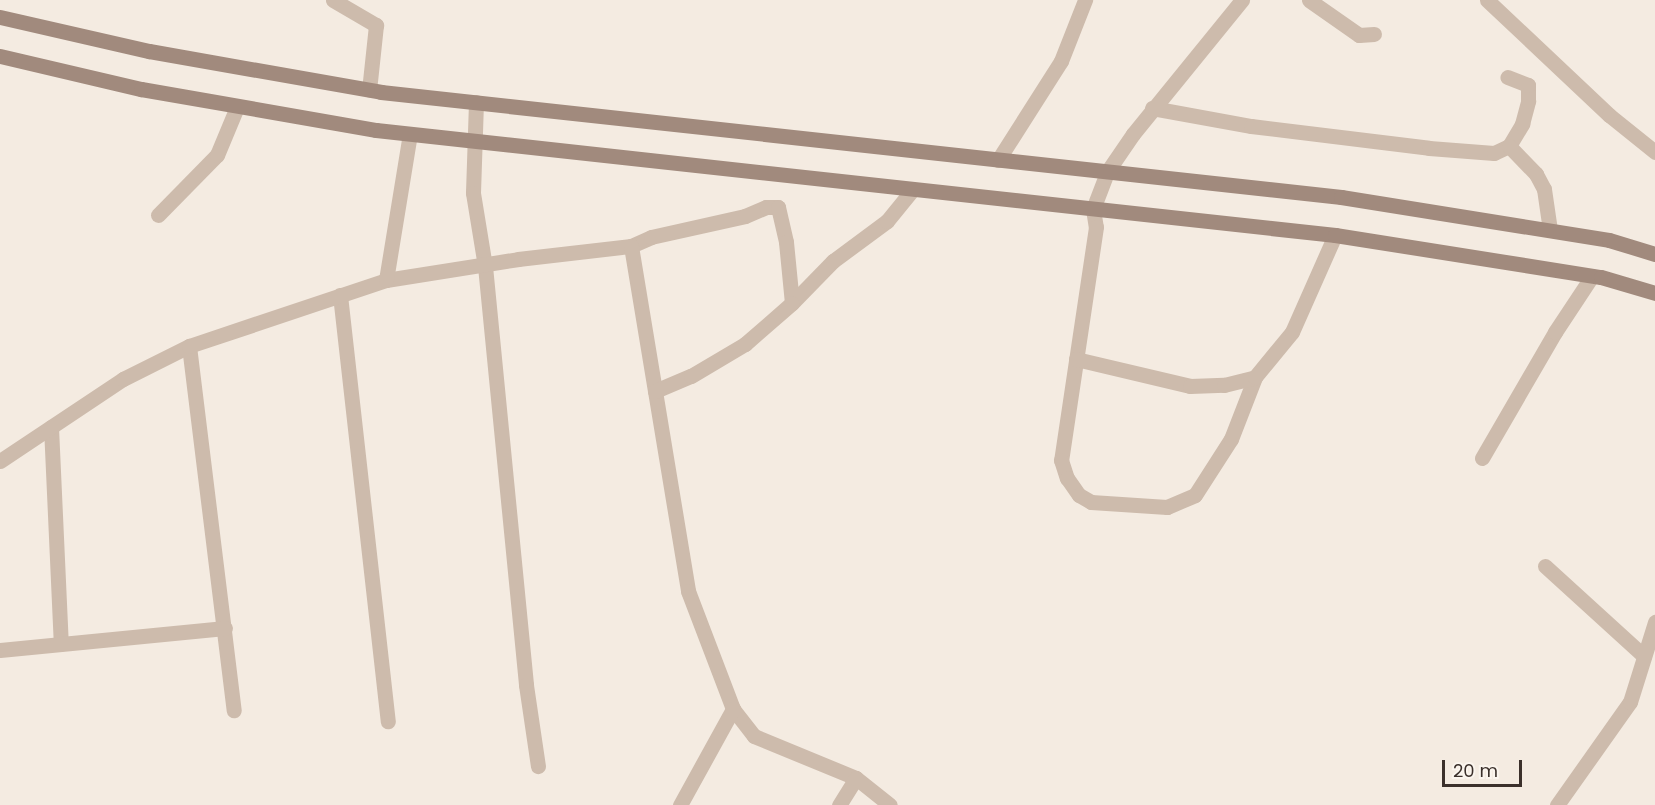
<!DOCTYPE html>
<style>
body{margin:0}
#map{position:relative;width:1655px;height:805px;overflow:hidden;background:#f4ebe1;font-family:Poppins,sans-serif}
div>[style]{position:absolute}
.lane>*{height:15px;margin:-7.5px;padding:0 7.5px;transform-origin:7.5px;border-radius:7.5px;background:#cdbbac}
.street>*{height:15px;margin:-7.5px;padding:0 7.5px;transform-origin:7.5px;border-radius:7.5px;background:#cdbbac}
.secondary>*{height:15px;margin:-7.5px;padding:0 7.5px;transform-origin:7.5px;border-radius:7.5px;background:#a18a7d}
span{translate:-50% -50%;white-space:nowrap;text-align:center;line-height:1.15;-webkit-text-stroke:4.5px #fbf5ee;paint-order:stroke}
.scale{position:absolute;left:1442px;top:760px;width:80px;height:27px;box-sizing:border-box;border:3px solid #3b302b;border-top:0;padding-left:8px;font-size:18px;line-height:21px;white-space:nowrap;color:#3b302b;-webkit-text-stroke:4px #fbf5ee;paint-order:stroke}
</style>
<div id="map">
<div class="lane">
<div style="left:333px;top:0;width:50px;rotate:30.2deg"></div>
<div style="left:376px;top:25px;width:65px;rotate:96.1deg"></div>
<div style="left:1093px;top:209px;width:18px;rotate:81deg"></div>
<div style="left:1096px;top:227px;width:236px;rotate:98.5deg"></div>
<div style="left:1061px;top:460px;width:19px;rotate:72deg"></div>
<div style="left:1067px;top:478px;width:21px;rotate:55deg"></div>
<div style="left:1079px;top:495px;width:14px;rotate:30deg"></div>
<div style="left:1091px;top:502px;width:76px;rotate:3.8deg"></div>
<div style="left:1167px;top:507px;width:30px;rotate:-23deg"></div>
<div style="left:1195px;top:495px;width:67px;rotate:-57.3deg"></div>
<div style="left:1231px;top:439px;width:66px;rotate:-68.8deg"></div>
<div style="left:158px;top:215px;width:84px;rotate:-45.5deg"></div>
<div style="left:217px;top:155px;width:52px;rotate:-67.4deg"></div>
<div style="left:1076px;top:359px;width:117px;rotate:13.3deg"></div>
<div style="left:1190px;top:386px;width:34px;rotate:-2deg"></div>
<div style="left:1224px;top:385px;width:32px;rotate:-14deg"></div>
<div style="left:1255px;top:377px;width:58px;rotate:-50.6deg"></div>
<div style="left:1292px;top:332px;width:106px;rotate:-66.1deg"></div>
</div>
<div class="street">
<div style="left:1309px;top:0;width:61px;rotate:35deg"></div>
<div style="left:1359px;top:35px;width:15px;rotate:-4deg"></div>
<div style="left:1487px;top:0;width:168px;rotate:43.3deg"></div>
<div style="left:1609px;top:115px;width:59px;rotate:38.8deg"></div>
<div style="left:476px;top:102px;width:91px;rotate:91.9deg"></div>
<div style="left:473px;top:193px;width:74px;rotate:80.7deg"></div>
<div style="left:485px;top:266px;width:421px;rotate:84.4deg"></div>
<div style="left:526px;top:685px;width:82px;rotate:81.6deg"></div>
<div style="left:1152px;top:108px;width:101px;rotate:10.3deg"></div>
<div style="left:1251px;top:126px;width:179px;rotate:7deg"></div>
<div style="left:1429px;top:148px;width:65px;rotate:4.4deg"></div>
<div style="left:1494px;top:153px;width:17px;rotate:-25deg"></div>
<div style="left:1509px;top:146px;width:26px;rotate:-59deg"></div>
<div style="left:1522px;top:124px;width:24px;rotate:-75deg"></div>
<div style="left:1528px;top:101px;width:16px;rotate:-90deg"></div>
<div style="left:1528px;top:85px;width:22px;rotate:-159deg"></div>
<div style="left:1509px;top:146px;width:39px;rotate:46deg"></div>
<div style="left:1536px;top:174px;width:17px;rotate:62deg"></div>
<div style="left:1544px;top:189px;width:41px;rotate:81.7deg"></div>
<div style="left:998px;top:160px;width:117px;rotate:-57.5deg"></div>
<div style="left:1061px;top:61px;width:66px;rotate:-68.5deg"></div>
<div style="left:1093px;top:209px;width:40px;rotate:-69deg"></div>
<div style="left:1107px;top:172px;width:46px;rotate:-55.6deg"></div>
<div style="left:1133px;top:134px;width:173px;rotate:-50.9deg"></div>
<div style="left:631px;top:246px;width:22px;rotate:-24deg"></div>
<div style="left:651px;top:237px;width:96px;rotate:-12.6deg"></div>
<div style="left:745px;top:216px;width:23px;rotate:-23deg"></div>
<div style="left:766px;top:207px;width:12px"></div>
<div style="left:778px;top:207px;width:36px;rotate:77deg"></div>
<div style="left:786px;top:242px;width:61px;rotate:84.4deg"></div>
<div style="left:792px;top:303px;width:59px;rotate:-45.7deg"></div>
<div style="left:833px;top:261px;width:67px;rotate:-36.5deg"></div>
<div style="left:887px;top:221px;width:41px;rotate:-50.9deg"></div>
<div style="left:386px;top:280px;width:134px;rotate:-9deg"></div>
<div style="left:518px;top:259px;width:114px;rotate:-6.6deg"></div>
<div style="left:631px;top:246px;width:350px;rotate:80.6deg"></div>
<div style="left:688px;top:591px;width:126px;rotate:69.1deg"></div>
<div style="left:733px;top:709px;width:34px;rotate:52deg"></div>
<div style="left:754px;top:736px;width:110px;rotate:22.4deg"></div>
<div style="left:856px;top:778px;width:32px;rotate:122deg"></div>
<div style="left:340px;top:295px;width:429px;rotate:83.6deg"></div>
<div style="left:189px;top:346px;width:367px;rotate:83deg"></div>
<div style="left:655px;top:391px;width:39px;rotate:-23deg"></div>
<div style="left:691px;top:376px;width:63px;rotate:-30.7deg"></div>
<div style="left:745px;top:344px;width:62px;rotate:-41.1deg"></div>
<div style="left:51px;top:427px;width:217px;rotate:87.4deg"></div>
<div style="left:1482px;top:458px;width:146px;rotate:-59.9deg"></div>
<div style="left:1555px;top:332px;width:67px;rotate:-56.5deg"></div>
<div style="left:0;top:461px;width:148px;rotate:-33.7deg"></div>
<div style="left:123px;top:379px;width:74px;rotate:-26.6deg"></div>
<div style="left:189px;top:346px;width:208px;rotate:-18.5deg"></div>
<div style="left:386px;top:280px;width:148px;rotate:-80.7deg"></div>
<div style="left:1545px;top:566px;width:134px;rotate:42.3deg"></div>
<div style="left:0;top:650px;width:226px;rotate:-5.6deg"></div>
<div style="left:856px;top:778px;width:43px;rotate:38.5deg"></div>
<div style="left:680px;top:805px;width:110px;rotate:-61.1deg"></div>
<div style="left:1557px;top:805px;width:126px;rotate:-54.7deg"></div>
<div style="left:1630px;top:702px;width:84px;rotate:-72.6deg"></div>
</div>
<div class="secondary">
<div style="left:0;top:17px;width:153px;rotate:12.9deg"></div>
<div style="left:149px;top:51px;width:236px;rotate:10deg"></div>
<div style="left:381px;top:92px;width:966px;rotate:6.24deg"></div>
<div style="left:1341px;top:197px;width:271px;rotate:9.1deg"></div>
<div style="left:1609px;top:240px;width:48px;rotate:16.9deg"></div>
<div style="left:0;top:56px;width:145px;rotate:13.2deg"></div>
<div style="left:141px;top:89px;width:239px;rotate:9.9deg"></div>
<div style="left:376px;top:130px;width:965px;rotate:6.25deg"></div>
<div style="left:1335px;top:235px;width:269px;rotate:9deg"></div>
<div style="left:1601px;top:277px;width:56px;rotate:16.5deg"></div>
</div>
<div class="scale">20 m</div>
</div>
